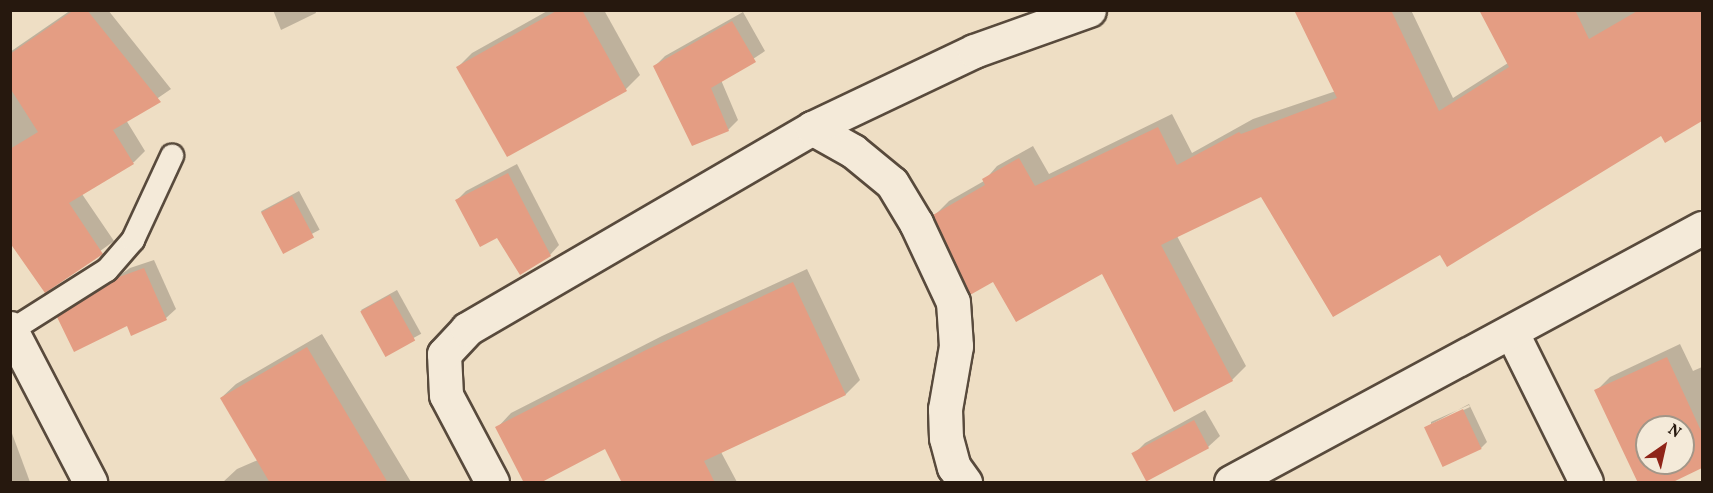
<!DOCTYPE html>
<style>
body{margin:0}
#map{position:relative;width:1713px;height:493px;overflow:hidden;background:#eedec4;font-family:Vollkorn,serif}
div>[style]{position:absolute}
.shadow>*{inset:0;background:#0003;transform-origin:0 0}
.building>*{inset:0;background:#e49d83;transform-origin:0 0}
.roads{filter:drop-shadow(2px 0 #584a3c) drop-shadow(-2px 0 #584a3c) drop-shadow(0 2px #584a3c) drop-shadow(0 -2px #584a3c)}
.service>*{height:22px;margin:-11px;padding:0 11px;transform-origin:11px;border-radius:11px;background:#f4ead9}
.minor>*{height:33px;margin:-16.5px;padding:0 16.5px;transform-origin:16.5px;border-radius:16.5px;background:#f4ead9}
span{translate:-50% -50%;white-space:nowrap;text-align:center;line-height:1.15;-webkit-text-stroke:4.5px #f4ead9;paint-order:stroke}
.frame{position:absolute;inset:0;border:12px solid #26180e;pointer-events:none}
.north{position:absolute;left:1635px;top:415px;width:60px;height:60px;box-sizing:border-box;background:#f4ead9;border:2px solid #a29688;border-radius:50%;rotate:34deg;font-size:16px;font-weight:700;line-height:24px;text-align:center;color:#26180e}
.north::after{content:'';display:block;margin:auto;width:21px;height:27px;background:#8f2418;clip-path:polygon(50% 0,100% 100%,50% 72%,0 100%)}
</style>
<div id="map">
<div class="shadow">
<div style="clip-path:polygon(71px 10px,108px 10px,171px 89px,126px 120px,145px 151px,134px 162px,82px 194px,114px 241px,45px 291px,10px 240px,10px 52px)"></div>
<div style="clip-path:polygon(273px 10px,315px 10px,316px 13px,281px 30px)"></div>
<div style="clip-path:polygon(549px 10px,604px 10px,640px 75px,626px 89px,507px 155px,458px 67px,472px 53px)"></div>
<div style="clip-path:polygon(1299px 10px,1411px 10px,1453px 98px,1508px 63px,1481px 10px,1702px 10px,1702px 120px,1666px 141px,1662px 134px,1440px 253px,1262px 195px,1177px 236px,1246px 366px,1232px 380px,1103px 272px,935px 215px,949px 201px,984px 181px,997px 166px,1033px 146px,1049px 174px,1172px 114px,1192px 153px,1253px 119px,1336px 91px)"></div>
<div style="clip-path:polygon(743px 12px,765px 51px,721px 80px,738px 120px,728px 130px,655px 66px,665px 56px)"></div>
<div style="clip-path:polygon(517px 164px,559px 245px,550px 255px,497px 236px,457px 200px,466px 191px)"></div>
<div style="left:299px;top:191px;width:44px;height:43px;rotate:62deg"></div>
<div style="clip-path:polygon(154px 260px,176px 309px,166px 318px,59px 318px,130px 268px)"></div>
<div style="clip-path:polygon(807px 269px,860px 380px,846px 394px,721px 452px,737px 482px,624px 482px,605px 447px,497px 428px,511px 413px,662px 336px)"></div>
<div style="left:397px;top:290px;width:50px;height:41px;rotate:61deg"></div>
<div style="clip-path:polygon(322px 334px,411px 482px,223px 482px,237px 469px,258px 460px,221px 398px,236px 384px)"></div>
<div style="clip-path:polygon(evenodd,1680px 344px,1693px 371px,1702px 367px,1702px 466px,1667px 482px,1639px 482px,1596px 391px,1610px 377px,1680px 344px,1647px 427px,1683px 427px,1683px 463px,1647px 463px,1647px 427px)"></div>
<div style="clip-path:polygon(evenodd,1469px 404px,1487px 442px,1481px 448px,1426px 427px,1469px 404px,1469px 405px,1470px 407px,1431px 425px,1431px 422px,1469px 405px)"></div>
<div style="clip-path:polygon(1205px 410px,1220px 436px,1208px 447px,1134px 454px,1145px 443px)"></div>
<div style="clip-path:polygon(10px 428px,30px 482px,10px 482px)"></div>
</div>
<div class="building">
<div style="clip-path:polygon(74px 10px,87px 10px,161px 102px,113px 130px,134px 164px,69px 203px,103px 254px,45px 293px,10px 243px,10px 149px,38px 132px,10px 88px,10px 54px)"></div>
<div style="clip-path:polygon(558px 10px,582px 10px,627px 91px,507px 157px,456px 67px)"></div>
<div style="clip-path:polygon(1294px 10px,1391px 10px,1439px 111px,1509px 67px,1479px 10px,1575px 10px,1589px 39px,1639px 10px,1702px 10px,1702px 121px,1665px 143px,1661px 136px,1447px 267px,1440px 255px,1333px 317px,1261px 197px,1161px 245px,1233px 381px,1174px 412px,1102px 274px,1016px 322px,993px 282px,970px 295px,933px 215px,985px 185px,982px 179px,1019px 158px,1035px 186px,1158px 127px,1177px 165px,1239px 132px,1241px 134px,1337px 98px)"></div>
<div style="clip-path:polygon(732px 21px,756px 62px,711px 88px,729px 131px,692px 146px,653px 66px)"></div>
<div style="clip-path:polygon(508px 173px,551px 256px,520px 275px,497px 238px,480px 247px,455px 200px)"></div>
<div style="left:292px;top:196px;width:47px;height:35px;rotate:62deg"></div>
<div style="clip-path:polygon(144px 268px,167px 320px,131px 336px,127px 326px,74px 352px,57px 317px,119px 277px)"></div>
<div style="clip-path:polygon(793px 282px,846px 395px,704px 461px,715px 483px,622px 483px,605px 449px,540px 483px,524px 483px,495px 427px,646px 350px)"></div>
<div style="left:390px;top:295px;width:52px;height:34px;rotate:61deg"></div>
<div style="clip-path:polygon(307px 347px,388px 483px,270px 483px,220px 398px)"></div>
<div style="clip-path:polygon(evenodd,1667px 357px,1702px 433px,1702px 468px,1671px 483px,1638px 483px,1594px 390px,1667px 357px,1647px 427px,1683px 427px,1683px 463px,1647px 463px,1647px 427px)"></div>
<div style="left:1463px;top:409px;width:44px;height:43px;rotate:65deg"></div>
<div style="left:1194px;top:420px;width:32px;height:71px;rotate:62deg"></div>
</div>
<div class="roads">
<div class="service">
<div style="left:12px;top:330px;width:112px;rotate:-32.3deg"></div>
<div style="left:107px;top:270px;width:40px;rotate:-49deg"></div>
<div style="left:133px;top:240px;width:93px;rotate:-65.1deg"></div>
</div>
<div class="minor">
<div style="left:812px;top:128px;width:47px;rotate:29.3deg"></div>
<div style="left:853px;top:151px;width:50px;rotate:39.4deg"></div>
<div style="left:892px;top:183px;width:47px;rotate:59deg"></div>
<div style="left:916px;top:223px;width:87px;rotate:64.9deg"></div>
<div style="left:953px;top:302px;width:44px;rotate:86.1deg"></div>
<div style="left:956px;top:346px;width:64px;rotate:99.9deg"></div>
<div style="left:945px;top:409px;width:29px;rotate:88deg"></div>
<div style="left:946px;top:438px;width:30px;rotate:75deg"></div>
<div style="left:954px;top:467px;width:19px;rotate:54deg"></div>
<div style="left:10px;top:328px;width:174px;rotate:62.5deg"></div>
<div style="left:1512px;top:333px;width:166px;rotate:63.6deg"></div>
<div style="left:492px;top:482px;width:98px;rotate:-117.9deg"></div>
<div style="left:446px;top:395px;width:41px;rotate:-92.8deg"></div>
<div style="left:444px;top:354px;width:34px;rotate:-47deg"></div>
<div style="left:467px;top:329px;width:399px;rotate:-30.2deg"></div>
<div style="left:812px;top:128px;width:179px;rotate:-25.4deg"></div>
<div style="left:974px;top:51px;width:122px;rotate:-19.6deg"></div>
<div style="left:1231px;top:482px;width:535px;rotate:-28.34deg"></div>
</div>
</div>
<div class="frame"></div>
<div class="north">N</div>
</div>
